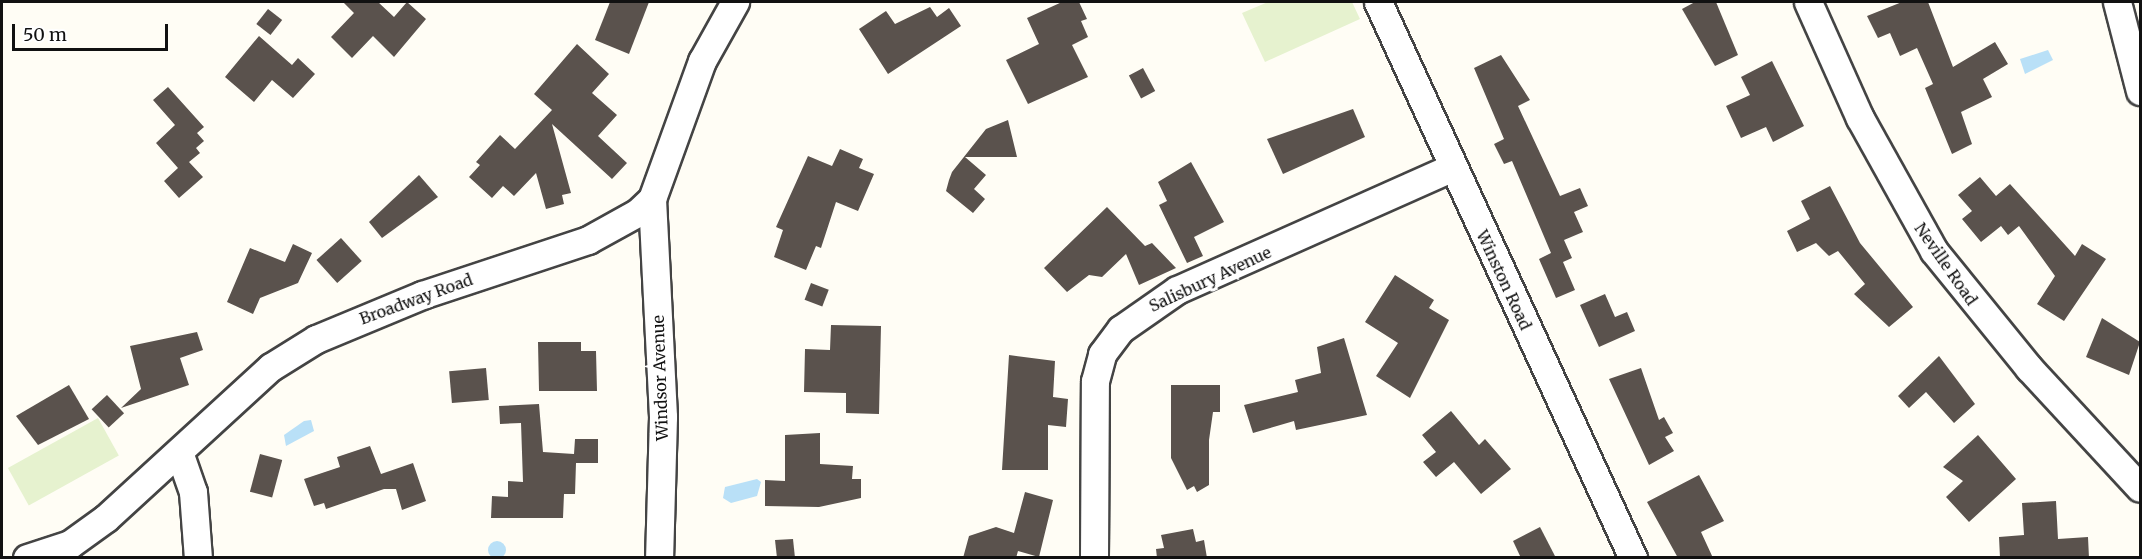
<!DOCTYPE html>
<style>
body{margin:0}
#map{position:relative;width:2142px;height:559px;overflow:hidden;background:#fffdf5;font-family:Merriweather,serif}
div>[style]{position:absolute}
.pitch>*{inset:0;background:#e6f2cf;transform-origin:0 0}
.water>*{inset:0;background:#b9e0f7}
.round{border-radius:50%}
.building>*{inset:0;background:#5a524d;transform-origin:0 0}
.roads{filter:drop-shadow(2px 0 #444) drop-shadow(-2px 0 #444) drop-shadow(0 2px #444) drop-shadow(0 -2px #444)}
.minor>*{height:27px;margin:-13.5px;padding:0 13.5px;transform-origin:13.5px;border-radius:13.5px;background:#fff}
span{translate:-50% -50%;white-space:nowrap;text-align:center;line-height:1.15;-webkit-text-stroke:6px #fff;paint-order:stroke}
.street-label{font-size:16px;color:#111}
.frame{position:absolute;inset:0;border:3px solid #111;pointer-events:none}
.scale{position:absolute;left:12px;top:24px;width:156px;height:27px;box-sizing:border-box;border:3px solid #111;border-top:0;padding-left:8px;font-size:18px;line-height:21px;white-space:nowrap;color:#111;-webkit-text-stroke:4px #fff;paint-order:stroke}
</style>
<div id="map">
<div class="pitch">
<div style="clip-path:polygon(1268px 2px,1352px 2px,1360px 19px,1265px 62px,1242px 13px)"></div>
<div style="left:98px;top:418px;width:43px;height:103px;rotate:61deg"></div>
</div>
<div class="water">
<div style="clip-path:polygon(2048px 50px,2053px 60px,2025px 74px,2020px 59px)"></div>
<div style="clip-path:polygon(304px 421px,311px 420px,314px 431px,286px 446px,284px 435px)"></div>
<div style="clip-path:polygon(757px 479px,761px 482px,757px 496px,731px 503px,723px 498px,725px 487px)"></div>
<div class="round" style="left:488px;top:541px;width:18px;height:18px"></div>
</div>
<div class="building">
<div style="clip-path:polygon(343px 2px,378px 2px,394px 17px,407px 2px,426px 19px,394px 57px,373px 36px,352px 58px,331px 37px,354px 13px)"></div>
<div style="clip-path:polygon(610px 2px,649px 2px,629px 54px,595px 40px)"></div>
<div style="clip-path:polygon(1062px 2px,1079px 2px,1087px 19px,1081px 21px,1088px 37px,1072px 45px,1088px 77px,1028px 104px,1006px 60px,1039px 44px,1027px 18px)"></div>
<div style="clip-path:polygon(1695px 2px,1716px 2px,1738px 55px,1715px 66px,1682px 9px)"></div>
<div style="clip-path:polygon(1902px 2px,1928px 2px,1953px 67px,1995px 42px,2008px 64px,1983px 79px,1992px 97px,1961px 112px,1972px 144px,1952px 154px,1925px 88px,1933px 84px,1917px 48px,1900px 56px,1890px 33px,1878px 38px,1867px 16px)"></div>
<div style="clip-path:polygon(930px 7px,937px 17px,949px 8px,961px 26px,888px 74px,859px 29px,886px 11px,895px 24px)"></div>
<div style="left:268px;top:9px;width:18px;height:19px;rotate:38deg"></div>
<div style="clip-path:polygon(259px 36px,292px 65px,298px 58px,315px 74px,293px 98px,272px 80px,254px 102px,225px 77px)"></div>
<div style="clip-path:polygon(577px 44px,609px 74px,592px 93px,617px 115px,598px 136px,627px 163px,612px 179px,552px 124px,571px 193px,562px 195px,564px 204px,546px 209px,536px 173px,514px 196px,503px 186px,492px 198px,469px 177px,480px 165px,476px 162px,500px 135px,515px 149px,552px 110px,534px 94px)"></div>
<div style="clip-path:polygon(1501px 55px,1530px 100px,1518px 106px,1560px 196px,1580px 188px,1588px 206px,1574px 212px,1583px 232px,1564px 240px,1572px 258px,1563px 262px,1575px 290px,1556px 298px,1539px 259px,1551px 253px,1512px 161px,1504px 164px,1494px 144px,1504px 139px,1474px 68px)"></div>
<div style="clip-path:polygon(1772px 61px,1804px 126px,1773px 142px,1766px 127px,1741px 138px,1726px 106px,1750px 95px,1741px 77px)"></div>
<div style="left:1143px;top:68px;width:26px;height:16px;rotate:62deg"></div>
<div style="clip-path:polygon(168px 87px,204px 127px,197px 133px,204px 141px,196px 148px,200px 153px,189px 162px,203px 177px,179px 198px,164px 181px,178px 168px,156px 143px,175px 125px,153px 100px)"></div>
<div style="clip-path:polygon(1353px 109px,1365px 137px,1283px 174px,1267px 139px)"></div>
<div style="clip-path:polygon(1008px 120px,1017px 157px,965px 157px,986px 175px,974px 189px,985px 199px,973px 213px,946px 191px,949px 180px,952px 172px,986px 129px)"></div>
<div style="clip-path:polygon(840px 149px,863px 159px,859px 168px,874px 174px,858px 211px,836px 202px,821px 248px,816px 246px,806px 270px,774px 257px,783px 230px,776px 227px,808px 156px,832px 166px)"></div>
<div style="clip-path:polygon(1191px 162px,1224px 222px,1194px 237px,1203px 256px,1187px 263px,1159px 205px,1167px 201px,1158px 182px)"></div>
<div style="clip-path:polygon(419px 175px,438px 197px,382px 238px,369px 222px)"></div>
<div style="clip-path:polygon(1980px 177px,1996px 196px,2010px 184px,2075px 256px,2082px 244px,2106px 259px,2064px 321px,2037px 304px,2055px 276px,2019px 226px,2008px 235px,2001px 226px,1981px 242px,1962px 219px,1972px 211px,1958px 195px)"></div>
<div style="clip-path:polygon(1830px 186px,1860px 243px,1913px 307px,1889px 327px,1854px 294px,1865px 284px,1838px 251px,1829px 256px,1816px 243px,1797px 252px,1787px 231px,1810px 219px,1801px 201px)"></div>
<div style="clip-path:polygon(1107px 207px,1145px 246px,1152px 243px,1176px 268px,1139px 285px,1126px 254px,1102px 277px,1089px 275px,1067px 292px,1044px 268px)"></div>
<div style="left:341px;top:238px;width:31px;height:33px;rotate:48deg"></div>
<div style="clip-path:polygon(293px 244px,312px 253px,298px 283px,260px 298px,253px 314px,227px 302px,250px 248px,285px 262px)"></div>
<div style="clip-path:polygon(1395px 275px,1434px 300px,1429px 308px,1449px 320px,1410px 398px,1376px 376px,1398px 343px,1365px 322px)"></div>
<div style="left:811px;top:283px;width:19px;height:18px;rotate:21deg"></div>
<div style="clip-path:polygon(1605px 294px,1615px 317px,1627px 312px,1635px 331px,1599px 347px,1580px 305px)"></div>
<div style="clip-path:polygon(2102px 318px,2140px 342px,2129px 375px,2086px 357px)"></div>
<div style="clip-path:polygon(831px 325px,881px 326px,879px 414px,846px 413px,846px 393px,804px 392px,805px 349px,830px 350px)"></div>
<div style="clip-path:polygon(197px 332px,203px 350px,180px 358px,189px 385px,121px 408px,141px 389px,130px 346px)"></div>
<div style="clip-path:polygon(1344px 338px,1367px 415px,1296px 430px,1294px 421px,1253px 433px,1244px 405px,1298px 392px,1295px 380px,1321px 373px,1317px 347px)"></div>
<div style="clip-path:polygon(538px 342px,581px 342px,581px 351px,596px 351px,597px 391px,539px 391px)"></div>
<div style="clip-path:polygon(1009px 355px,1055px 361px,1053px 397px,1068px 399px,1066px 427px,1048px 425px,1048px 470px,1002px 470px)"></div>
<div style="clip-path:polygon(1939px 356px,1975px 404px,1954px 423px,1926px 392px,1909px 408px,1898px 396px)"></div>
<div style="left:486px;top:368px;width:32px;height:37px;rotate:85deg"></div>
<div style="clip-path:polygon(1641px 368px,1659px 420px,1664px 417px,1673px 433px,1665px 437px,1674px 451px,1649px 465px,1609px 379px)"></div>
<div style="clip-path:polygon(69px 385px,89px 419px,38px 445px,16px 416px)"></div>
<div style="clip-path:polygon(1171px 385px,1220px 385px,1220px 412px,1213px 412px,1209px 440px,1209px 485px,1197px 492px,1194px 486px,1187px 490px,1171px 458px)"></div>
<div style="left:107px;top:395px;width:25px;height:21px;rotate:47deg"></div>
<div style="clip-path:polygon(539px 404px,543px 452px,574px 454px,575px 439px,598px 439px,598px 463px,576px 463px,575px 494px,564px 494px,563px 518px,491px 518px,492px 496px,508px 497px,508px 481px,523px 482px,521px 423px,500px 424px,499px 406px)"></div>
<div style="clip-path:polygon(1451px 411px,1479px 445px,1485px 439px,1511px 469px,1481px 494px,1454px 462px,1436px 477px,1423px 462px,1436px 452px,1422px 435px)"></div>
<div style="clip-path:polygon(820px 433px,820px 464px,853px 466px,852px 479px,861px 479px,861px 498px,819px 507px,765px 506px,765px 480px,785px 481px,785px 435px)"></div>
<div style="clip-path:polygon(1978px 435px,2016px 479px,1969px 522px,1946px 497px,1963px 481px,1943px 467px)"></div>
<div style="clip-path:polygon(370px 446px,381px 474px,413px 463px,426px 501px,402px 510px,396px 489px,384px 489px,326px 509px,324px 503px,314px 506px,304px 479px,340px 467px,337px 457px)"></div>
<div style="left:260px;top:454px;width:23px;height:39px;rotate:15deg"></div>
<div style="clip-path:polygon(1699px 475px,1724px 521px,1701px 532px,1713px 558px,1678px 558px,1647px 502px)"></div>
<div style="clip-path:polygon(1025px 492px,1053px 500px,1039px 557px,1018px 551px,1016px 558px,963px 558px,969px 536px,996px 527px,1014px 533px)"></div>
<div style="clip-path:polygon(2056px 501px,2058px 539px,2088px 537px,2089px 558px,2000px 558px,1999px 537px,2024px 535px,2022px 503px)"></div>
<div style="clip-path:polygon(1540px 527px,1556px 558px,1521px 558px,1513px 541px)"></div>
<div style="clip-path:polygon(1193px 529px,1196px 542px,1204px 540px,1207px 558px,1157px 558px,1156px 549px,1164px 548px,1161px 535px)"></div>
<div style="clip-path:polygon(793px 539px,795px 558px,777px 558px,775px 540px)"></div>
</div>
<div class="roads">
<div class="minor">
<div style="left:1378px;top:2px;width:612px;rotate:65.36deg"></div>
<div style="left:1808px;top:2px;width:127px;rotate:65.9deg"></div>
<div style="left:1860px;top:118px;width:152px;rotate:60.9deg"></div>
<div style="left:1934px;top:251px;width:151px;rotate:50.9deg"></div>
<div style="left:2029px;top:368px;width:163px;rotate:47.2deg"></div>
<div style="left:2117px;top:2px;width:92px;rotate:75.5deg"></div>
<div style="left:652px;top:199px;width:218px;rotate:87.1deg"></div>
<div style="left:663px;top:417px;width:141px;rotate:91.6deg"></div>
<div style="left:179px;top:452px;width:42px;rotate:70.7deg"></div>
<div style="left:193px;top:492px;width:66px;rotate:85.7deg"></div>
<div style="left:27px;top:558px;width:45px;rotate:-18deg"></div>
<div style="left:70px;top:544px;width:44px;rotate:-35.8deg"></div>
<div style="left:106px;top:518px;width:224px;rotate:-42.5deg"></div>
<div style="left:271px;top:367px;width:53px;rotate:-31.9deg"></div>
<div style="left:316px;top:339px;width:115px;rotate:-22.5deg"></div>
<div style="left:422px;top:295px;width:175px;rotate:-18.3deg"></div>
<div style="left:588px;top:240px;width:56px;rotate:-28.9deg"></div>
<div style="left:637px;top:213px;width:21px;rotate:-43deg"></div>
<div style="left:652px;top:199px;width:147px;rotate:-70.1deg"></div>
<div style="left:702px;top:61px;width:68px;rotate:-60.8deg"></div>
<div style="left:1094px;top:558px;width:177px;rotate:-89.7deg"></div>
<div style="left:1095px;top:381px;width:28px;rotate:-75deg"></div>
<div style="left:1102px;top:354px;width:31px;rotate:-53deg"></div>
<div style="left:1121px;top:329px;width:68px;rotate:-34.9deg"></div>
<div style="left:1177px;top:290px;width:302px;rotate:-24deg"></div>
</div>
</div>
<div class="street-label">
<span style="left:1946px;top:264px;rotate:55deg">Neville Road</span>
<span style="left:1210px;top:279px;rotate:-25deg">Salisbury Avenue</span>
<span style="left:1504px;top:280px;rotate:65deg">Winston Road</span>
<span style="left:416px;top:299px;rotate:-20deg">Broadway Road</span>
<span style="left:660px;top:378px;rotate:-92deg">Windsor Avenue</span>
</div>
<div class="frame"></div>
<div class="scale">50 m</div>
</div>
